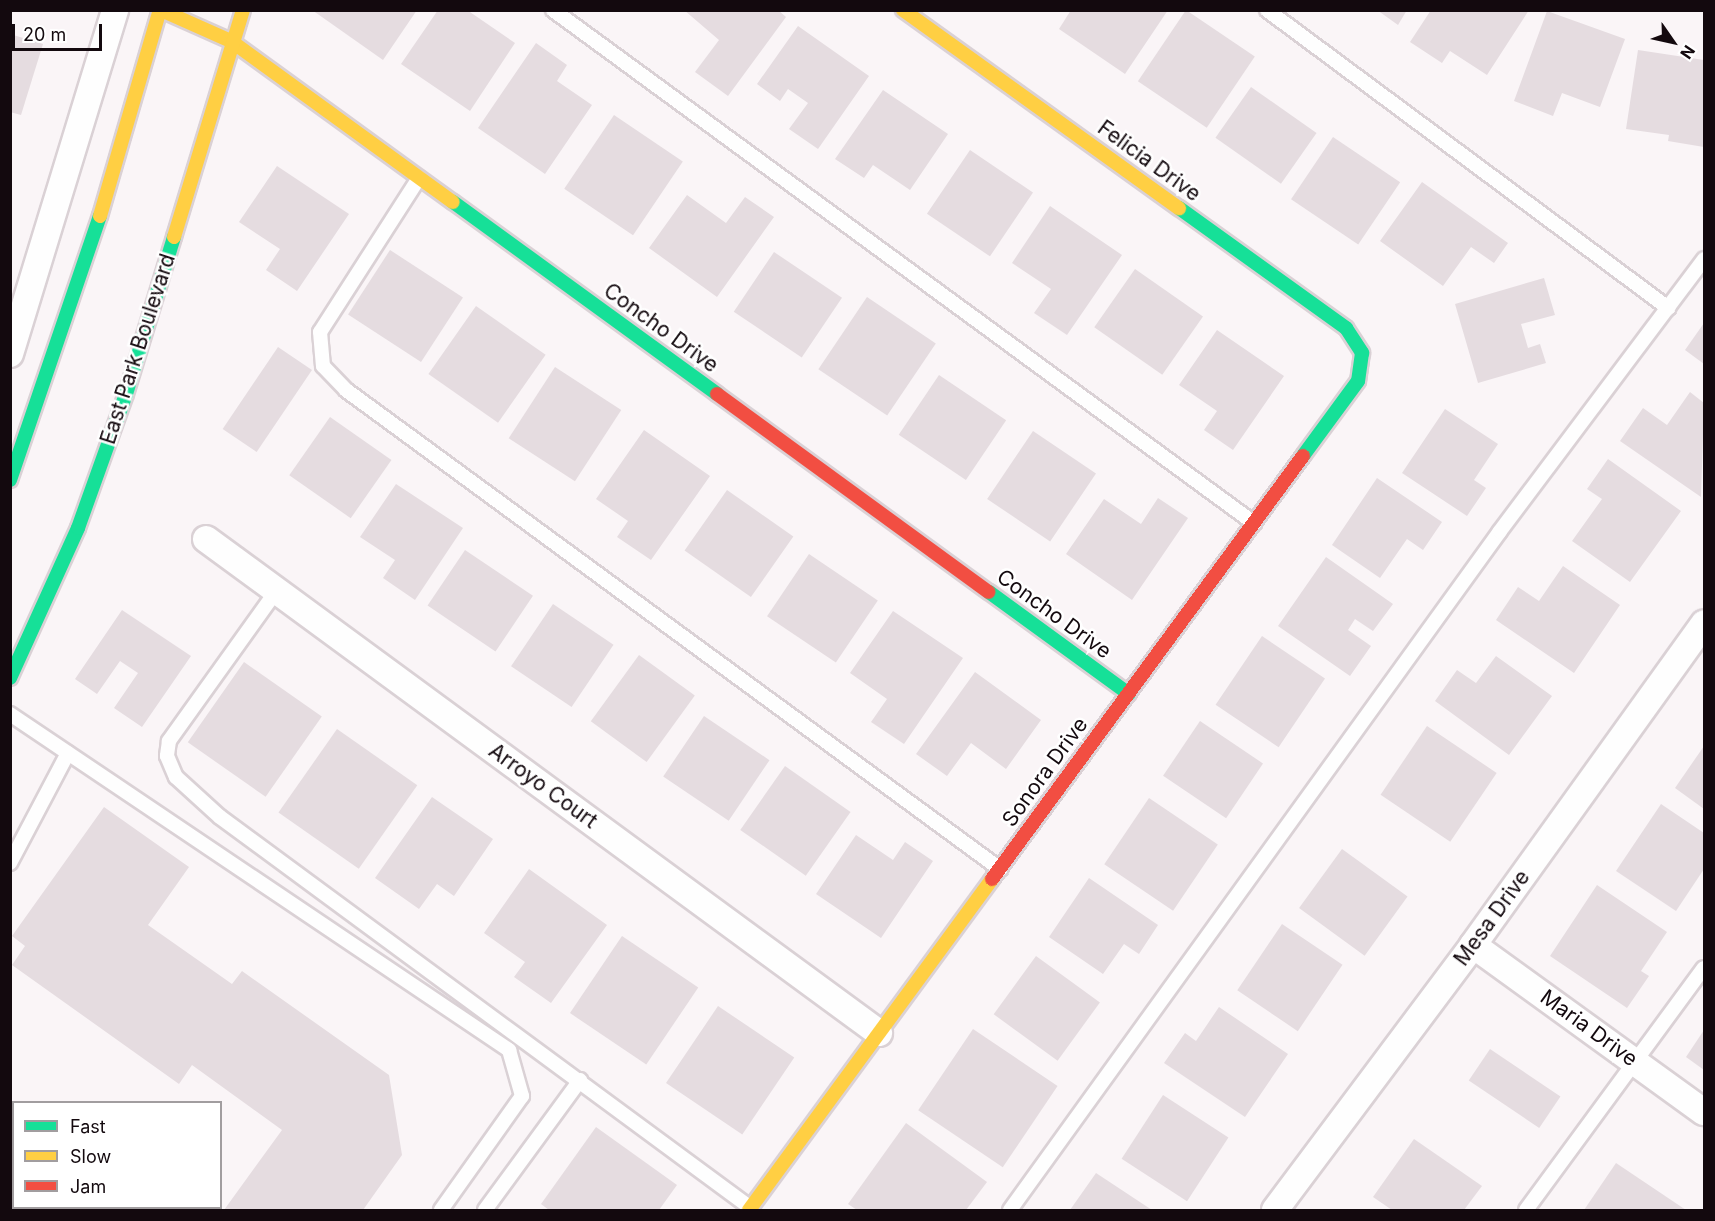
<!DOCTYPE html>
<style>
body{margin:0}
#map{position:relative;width:1715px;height:1221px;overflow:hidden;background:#faf5f7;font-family:Inter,sans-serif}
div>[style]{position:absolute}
.building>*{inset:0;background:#e5dce0;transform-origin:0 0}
.roads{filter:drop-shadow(2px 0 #dad1d5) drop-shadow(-2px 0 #dad1d5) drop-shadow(0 2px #dad1d5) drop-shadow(0 -2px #dad1d5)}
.lane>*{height:14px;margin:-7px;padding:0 7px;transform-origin:7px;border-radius:7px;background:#fefefe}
.street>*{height:26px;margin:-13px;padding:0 13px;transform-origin:13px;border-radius:13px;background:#fefefe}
.fast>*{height:14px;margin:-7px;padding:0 7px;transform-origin:7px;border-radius:7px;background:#16e098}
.slow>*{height:14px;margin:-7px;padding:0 7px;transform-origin:7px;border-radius:7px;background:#ffcf43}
.jam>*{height:14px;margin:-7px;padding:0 7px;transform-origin:7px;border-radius:7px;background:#f24e42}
span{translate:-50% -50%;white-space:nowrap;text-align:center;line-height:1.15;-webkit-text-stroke:5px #fff;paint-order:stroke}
.street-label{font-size:21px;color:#13090e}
.frame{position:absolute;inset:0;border:12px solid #13090e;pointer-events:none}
.legend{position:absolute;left:12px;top:1101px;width:210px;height:108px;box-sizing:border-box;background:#fff;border:2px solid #a19d9f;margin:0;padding:8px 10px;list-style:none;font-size:18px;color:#13090e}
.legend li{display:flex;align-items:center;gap:12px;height:30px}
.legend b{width:30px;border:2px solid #a19d9f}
.north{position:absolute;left:1643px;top:12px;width:60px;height:60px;-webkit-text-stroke:4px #fff;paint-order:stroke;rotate:124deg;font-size:16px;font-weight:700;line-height:24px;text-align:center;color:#13090e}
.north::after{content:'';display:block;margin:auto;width:21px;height:27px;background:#13090e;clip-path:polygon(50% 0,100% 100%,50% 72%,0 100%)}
.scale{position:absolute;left:12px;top:24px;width:90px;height:27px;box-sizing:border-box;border:3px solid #13090e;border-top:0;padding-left:8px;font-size:18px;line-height:21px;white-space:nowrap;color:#13090e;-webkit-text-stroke:4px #fff;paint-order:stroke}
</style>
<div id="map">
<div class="building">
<div style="clip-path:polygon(312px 10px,417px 10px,383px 60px)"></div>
<div style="clip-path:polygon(438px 10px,467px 10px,515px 43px,470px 111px,401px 64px)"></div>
<div style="clip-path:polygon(684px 10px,778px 10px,786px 17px,728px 96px,695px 72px,719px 40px)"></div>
<div style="clip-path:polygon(1071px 10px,1168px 10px,1125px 74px,1059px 29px)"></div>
<div style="left:1186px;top:10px;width:83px;height:86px;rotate:34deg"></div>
<div style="clip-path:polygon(1377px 10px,1407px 10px,1398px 25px)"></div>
<div style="clip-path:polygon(1431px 10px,1529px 10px,1487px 75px,1450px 51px,1442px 63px,1410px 42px)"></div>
<div style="clip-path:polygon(1547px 11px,1625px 39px,1600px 107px,1562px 93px,1553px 116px,1514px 101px)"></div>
<div style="clip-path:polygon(798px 26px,869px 76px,818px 149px,789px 129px,808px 103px,788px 89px,780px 101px,757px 84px)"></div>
<div style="clip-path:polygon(10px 34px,43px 44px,21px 115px,10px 112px)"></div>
<div style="clip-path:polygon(536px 43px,567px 65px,557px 81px,592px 105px,545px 174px,478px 128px)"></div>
<div style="clip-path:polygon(1638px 50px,1704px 60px,1704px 147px,1668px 141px,1669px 135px,1626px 129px)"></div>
<div style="left:1251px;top:87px;width:80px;height:62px;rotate:35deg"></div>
<div style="clip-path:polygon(883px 90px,948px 134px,910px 190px,873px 165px,864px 178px,835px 159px)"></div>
<div style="left:614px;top:115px;width:83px;height:89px;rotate:34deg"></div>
<div style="left:1333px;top:137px;width:81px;height:75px;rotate:34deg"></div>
<div style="left:970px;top:150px;width:76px;height:77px;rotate:34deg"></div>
<div style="clip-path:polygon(277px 166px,349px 214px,297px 291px,266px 270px,280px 249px,239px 222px)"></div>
<div style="clip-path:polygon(1422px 182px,1508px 243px,1494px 263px,1471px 247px,1443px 286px,1380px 241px)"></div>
<div style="clip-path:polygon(687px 195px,726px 223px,745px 197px,774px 217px,717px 297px,649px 248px)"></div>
<div style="clip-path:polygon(1050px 206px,1122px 255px,1067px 335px,1034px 313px,1051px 289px,1012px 263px)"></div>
<div style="left:390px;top:250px;width:87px;height:77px;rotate:33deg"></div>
<div style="left:774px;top:252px;width:82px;height:72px;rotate:34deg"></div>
<div style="left:1135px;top:269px;width:83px;height:71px;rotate:35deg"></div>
<div style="clip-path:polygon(1544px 278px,1555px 315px,1521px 324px,1528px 348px,1540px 344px,1546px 363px,1478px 383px,1455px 304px)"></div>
<div style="left:867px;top:297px;width:83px;height:87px;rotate:34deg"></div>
<div style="left:476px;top:306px;width:85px;height:83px;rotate:35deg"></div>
<div style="clip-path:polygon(1704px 323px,1704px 364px,1685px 350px)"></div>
<div style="clip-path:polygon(1217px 330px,1284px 376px,1233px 450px,1204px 430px,1217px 411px,1179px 385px)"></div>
<div style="left:278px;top:347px;width:41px;height:99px;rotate:34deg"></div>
<div style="left:555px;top:367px;width:79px;height:85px;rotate:33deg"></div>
<div style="left:939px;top:375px;width:81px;height:72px;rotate:34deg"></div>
<div style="clip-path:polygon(1690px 392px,1704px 403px,1701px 497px,1620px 441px,1643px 408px,1667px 425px)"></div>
<div style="clip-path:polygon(1445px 409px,1498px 444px,1474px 480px,1486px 488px,1467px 516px,1402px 473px)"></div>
<div style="left:330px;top:417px;width:75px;height:71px;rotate:35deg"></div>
<div style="clip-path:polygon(644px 430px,710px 476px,651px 560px,617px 537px,628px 521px,596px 499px)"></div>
<div style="left:1033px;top:431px;width:76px;height:82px;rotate:34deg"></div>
<div style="clip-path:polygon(1608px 459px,1681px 511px,1630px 582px,1572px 541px,1602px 499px,1587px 489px)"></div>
<div style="clip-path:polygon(1377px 478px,1442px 522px,1423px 550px,1407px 539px,1380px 578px,1332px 545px)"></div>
<div style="clip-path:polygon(396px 484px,463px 528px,415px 600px,383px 578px,395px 560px,360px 537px)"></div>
<div style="left:727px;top:490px;width:81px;height:74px;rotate:35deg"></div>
<div style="clip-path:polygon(1158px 498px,1188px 518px,1132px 600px,1066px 554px,1104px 499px,1141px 524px)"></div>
<div style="left:465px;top:550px;width:82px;height:67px;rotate:34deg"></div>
<div style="left:809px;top:554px;width:83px;height:75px;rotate:34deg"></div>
<div style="clip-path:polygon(1326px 557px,1393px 604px,1373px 631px,1355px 619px,1348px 630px,1371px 646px,1350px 676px,1278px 626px)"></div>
<div style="clip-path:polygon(1563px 566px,1620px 605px,1574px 673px,1496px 620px,1518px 587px,1539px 601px)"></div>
<div style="left:553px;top:604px;width:73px;height:75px;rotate:34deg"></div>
<div style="clip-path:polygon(122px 610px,191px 656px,142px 727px,114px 708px,138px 673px,120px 661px,97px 694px,75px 679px)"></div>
<div style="clip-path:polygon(893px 611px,963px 658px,904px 744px,871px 722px,887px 699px,850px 673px)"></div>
<div style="left:1262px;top:636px;width:76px;height:83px;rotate:34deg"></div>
<div style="left:639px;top:655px;width:69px;height:82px;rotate:36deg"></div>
<div style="clip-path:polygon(1496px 656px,1552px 696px,1509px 755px,1435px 701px,1457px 670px,1476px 683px)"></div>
<div style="left:244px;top:662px;width:95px;height:98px;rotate:35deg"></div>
<div style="clip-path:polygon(975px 672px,1041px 720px,1006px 769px,971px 743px,947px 776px,916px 754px)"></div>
<div style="left:704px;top:716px;width:79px;height:73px;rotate:34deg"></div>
<div style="left:1200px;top:721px;width:76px;height:66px;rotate:34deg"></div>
<div style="left:1427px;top:726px;width:84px;height:83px;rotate:34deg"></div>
<div style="left:337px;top:729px;width:98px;height:102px;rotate:35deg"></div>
<div style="clip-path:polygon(1704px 746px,1704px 809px,1675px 788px)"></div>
<div style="left:785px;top:766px;width:80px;height:78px;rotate:35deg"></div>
<div style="clip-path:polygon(432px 797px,493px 839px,454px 896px,437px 884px,419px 909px,375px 878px)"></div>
<div style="left:1149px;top:798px;width:83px;height:80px;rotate:34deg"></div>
<div style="clip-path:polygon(1661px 804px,1704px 833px,1704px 869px,1676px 911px,1616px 871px)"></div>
<div style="clip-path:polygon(104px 807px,189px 867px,148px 925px,232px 984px,242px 971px,389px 1075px,402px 1155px,363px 1210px,224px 1210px,282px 1130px,192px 1065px,179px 1084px,12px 965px,25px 946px,12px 936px)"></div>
<div style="clip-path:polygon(856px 835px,893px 860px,905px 842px,933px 861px,881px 938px,816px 894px)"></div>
<div style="left:1342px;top:849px;width:81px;height:73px;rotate:36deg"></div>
<div style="clip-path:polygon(529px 869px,607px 925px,551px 1003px,514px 977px,525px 962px,484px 933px)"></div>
<div style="clip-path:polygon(1089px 878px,1158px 925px,1139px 954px,1124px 944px,1103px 974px,1049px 937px)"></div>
<div style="clip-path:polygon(1597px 885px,1667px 932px,1641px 971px,1649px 976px,1627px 1008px,1550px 956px)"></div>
<div style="left:1282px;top:924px;width:73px;height:80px;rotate:34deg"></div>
<div style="left:622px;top:936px;width:92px;height:93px;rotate:34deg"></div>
<div style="left:1036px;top:956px;width:79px;height:72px;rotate:36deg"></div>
<div style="left:718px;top:1006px;width:92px;height:93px;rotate:34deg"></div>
<div style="clip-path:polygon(1219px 1007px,1288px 1054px,1245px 1117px,1164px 1063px,1185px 1033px,1196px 1041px)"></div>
<div style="left:973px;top:1029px;width:102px;height:98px;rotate:34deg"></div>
<div style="clip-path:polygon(1704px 1030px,1704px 1070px,1686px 1057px)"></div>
<div style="left:1490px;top:1049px;width:85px;height:38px;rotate:34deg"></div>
<div style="left:1163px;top:1095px;width:78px;height:76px;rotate:33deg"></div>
<div style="clip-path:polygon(906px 1123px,987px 1182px,966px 1210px,857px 1210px,848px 1204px)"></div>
<div style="clip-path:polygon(596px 1127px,677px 1185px,659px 1210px,549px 1210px,541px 1204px)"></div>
<div style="clip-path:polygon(1414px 1139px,1482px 1186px,1464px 1210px,1392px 1210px,1373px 1197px)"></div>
<div style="clip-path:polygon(1616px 1163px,1686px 1210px,1584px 1210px)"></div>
<div style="clip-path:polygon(1096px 1173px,1152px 1210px,1070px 1210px)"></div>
</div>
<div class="roads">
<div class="lane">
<div style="left:553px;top:10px;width:869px;rotate:36.2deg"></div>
<div style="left:1267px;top:10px;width:500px;rotate:36.6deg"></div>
<div style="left:419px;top:178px;width:183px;rotate:122.7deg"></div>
<div style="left:320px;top:332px;width:34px;rotate:85deg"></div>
<div style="left:323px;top:366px;width:33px;rotate:46deg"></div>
<div style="left:346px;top:390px;width:811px;rotate:36.22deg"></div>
<div style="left:277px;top:590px;width:186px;rotate:125.6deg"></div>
<div style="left:169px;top:741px;width:15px;rotate:98deg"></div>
<div style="left:167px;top:756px;width:23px;rotate:67deg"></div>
<div style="left:176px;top:777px;width:59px;rotate:42.3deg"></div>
<div style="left:220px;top:817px;width:659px;rotate:36.37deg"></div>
<div style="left:10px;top:714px;width:602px;rotate:33.95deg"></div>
<div style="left:509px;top:1050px;width:48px;rotate:74.2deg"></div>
<div style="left:522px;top:1096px;width:140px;rotate:125.4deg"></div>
<div style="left:10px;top:863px;width:124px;rotate:-62.2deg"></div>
<div style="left:485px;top:1210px;width:161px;rotate:-53.8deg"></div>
<div style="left:1010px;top:1210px;width:837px;rotate:-54.18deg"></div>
<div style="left:1500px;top:531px;width:340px;rotate:-53.1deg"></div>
<div style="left:1526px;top:1210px;width:300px;rotate:-53.7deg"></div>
</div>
<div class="street">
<div style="left:10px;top:354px;width:360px;rotate:-73deg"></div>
<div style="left:206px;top:539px;width:835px;rotate:36.28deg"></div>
<div style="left:1473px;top:945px;width:285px;rotate:35.9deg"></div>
<div style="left:1275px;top:1210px;width:331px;rotate:-53.2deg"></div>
<div style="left:1473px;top:945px;width:396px;rotate:-54.3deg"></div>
</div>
<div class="fast">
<div style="left:453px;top:202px;width:326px;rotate:36deg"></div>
<div style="left:1179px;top:208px;width:206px;rotate:35.7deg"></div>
<div style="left:1346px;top:328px;width:30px;rotate:57deg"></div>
<div style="left:1362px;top:353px;width:28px;rotate:98deg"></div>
<div style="left:1358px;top:381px;width:93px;rotate:126.3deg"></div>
<div style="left:10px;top:480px;width:279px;rotate:-71.2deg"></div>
<div style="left:989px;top:592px;width:173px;rotate:36.1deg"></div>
<div style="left:10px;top:678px;width:165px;rotate:-65.6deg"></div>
<div style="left:78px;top:528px;width:142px;rotate:-70.3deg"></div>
<div style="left:126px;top:394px;width:164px;rotate:-73deg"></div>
</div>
<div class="slow">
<div style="left:161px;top:10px;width:77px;rotate:23.9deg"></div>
<div style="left:231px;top:41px;width:274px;rotate:36deg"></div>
<div style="left:903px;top:10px;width:340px;rotate:35.7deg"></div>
<div style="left:100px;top:216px;width:215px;rotate:-73.8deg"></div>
<div style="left:174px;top:237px;width:237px;rotate:-73.1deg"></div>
<div style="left:749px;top:1210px;width:411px;rotate:-53.7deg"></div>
</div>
<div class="jam">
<div style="left:717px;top:394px;width:336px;rotate:36.1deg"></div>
<div style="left:992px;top:879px;width:525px;rotate:-53.68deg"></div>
</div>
</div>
<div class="street-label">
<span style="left:1149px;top:161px;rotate:36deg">Felicia Drive</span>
<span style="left:661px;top:328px;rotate:36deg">Concho Drive</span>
<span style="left:138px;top:349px;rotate:-72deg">East Park Boulevard</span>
<span style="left:1054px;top:614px;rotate:36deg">Concho Drive</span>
<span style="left:1045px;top:772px;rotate:-54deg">Sonora Drive</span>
<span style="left:543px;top:786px;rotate:36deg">Arroyo Court</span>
<span style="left:1492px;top:918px;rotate:-54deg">Mesa Drive</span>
<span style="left:1589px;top:1028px;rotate:36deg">Maria Drive</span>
</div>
<div class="frame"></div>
<ul class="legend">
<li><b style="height:8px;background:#16e098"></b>Fast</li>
<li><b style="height:8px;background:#ffcf43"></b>Slow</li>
<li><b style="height:8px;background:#f24e42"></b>Jam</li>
</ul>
<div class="north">N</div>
<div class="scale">20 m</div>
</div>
